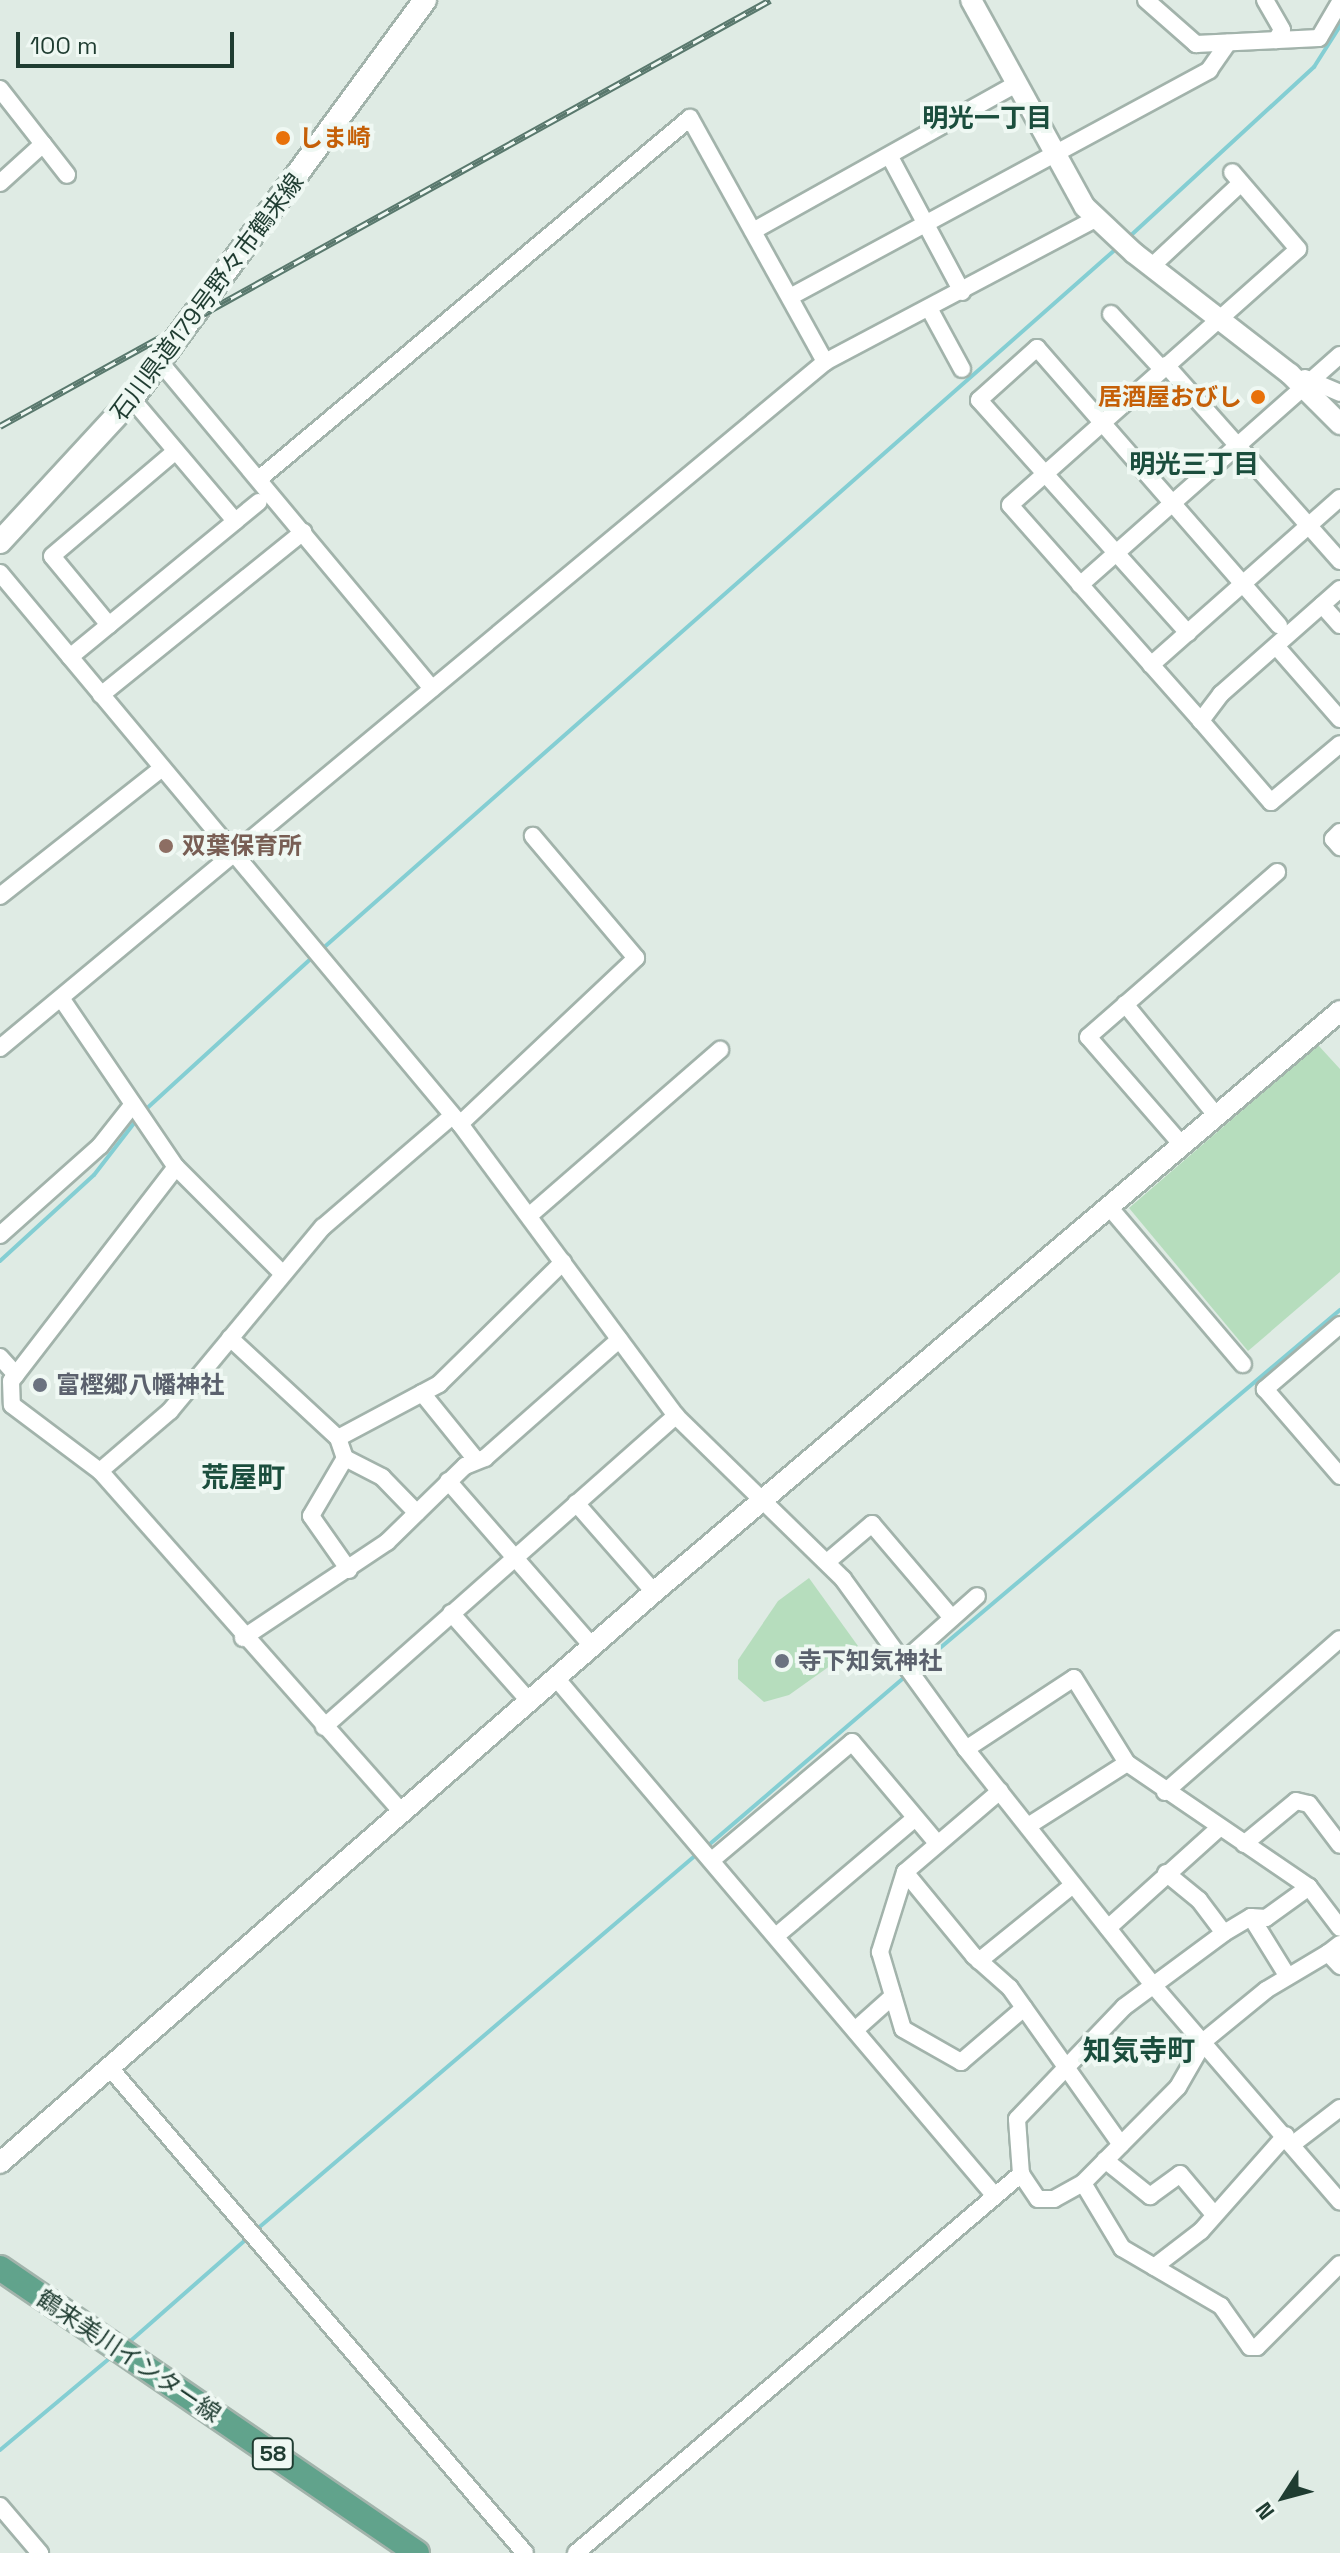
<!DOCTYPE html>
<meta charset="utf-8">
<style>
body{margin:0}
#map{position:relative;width:1340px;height:2553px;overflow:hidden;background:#dfebe4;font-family:"Space Grotesk","Noto Sans JP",sans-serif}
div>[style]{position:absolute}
.green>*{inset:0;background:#b6ddbd}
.stream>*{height:4px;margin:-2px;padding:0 2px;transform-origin:2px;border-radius:2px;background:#84ced3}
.roads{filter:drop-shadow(2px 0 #a2b3ab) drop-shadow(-2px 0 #a2b3ab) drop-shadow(0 2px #a2b3ab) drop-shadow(0 -2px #a2b3ab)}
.minor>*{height:16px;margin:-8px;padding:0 8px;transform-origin:8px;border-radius:8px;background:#fff}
.tertiary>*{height:20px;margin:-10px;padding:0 10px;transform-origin:10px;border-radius:10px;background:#fff}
.secondary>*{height:22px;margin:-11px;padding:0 11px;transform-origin:11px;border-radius:11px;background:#fff}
.primary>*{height:24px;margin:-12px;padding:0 12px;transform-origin:12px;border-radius:12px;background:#61a38c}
.rail>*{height:7px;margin-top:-3.5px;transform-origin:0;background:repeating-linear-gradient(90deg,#eff8f3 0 12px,#59786d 0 24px);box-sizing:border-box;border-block:2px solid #59786d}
.dots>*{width:22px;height:22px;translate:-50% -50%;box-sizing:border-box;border:4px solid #eff8f3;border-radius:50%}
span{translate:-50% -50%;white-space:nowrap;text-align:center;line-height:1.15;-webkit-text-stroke:8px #eff8f3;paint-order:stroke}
.shield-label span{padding:2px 6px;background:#eff8f3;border:2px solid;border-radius:6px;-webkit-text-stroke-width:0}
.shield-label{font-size:22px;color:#1f3c31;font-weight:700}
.food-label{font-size:24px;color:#c56008;font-weight:700}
.left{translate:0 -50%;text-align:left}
.right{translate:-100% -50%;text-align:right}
.street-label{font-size:24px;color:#1f3c31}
.education-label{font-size:24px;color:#785e54;font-weight:700}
.worship-label{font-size:24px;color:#5b616d;font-weight:700}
.neighbourhood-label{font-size:26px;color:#1b4e3d;font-weight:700}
.quarter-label{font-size:28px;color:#1b4e3d;font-weight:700}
.north{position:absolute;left:1244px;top:2457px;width:80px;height:80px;-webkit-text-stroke:6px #eff8f3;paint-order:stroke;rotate:234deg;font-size:22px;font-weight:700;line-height:32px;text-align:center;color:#1f3c31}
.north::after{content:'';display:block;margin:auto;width:28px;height:36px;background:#1f3c31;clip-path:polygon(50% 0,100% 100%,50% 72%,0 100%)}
.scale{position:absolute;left:16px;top:32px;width:218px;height:36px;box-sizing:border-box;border:4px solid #1f3c31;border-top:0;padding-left:10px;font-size:24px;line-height:28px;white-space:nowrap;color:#1f3c31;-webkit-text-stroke:6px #eff8f3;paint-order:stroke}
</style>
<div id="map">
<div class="green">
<div style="clip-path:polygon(1318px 1045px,1340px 1069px,1340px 1272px,1248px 1351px,1129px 1208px)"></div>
<div style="clip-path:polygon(809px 1578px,858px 1646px,789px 1695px,764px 1702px,738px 1679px,738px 1660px,778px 1601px)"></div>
</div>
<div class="stream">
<div style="left:1128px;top:238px;width:253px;rotate:-42.6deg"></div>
<div style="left:1314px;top:67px;width:49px;rotate:-57.6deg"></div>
<div style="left:321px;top:950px;width:1063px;rotate:-41.41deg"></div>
<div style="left:144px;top:1111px;width:230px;rotate:-42.4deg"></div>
<div style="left:0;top:1261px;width:127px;rotate:-42.5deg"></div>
<div style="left:94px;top:1175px;width:72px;rotate:-52.3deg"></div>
<div style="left:914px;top:1670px;width:558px;rotate:-40.2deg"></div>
<div style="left:704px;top:1849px;width:267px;rotate:-40.6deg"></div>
<div style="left:256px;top:2230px;width:580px;rotate:-40.45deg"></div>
<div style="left:127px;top:2344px;width:164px;rotate:-41.3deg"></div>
<div style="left:0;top:2450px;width:150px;rotate:-39.9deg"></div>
</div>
<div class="roads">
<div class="minor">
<div style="left:1146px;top:0;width:67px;rotate:41.3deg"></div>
<div style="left:1196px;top:44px;width:123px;rotate:-2.8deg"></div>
<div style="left:1319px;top:38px;width:42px;rotate:-59.7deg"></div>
<div style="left:1265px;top:0;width:34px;rotate:60deg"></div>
<div style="left:1282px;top:30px;width:12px;rotate:121deg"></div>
<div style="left:0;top:89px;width:70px;rotate:52deg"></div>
<div style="left:43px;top:144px;width:58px;rotate:137.8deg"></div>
<div style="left:43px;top:144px;width:39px;rotate:52deg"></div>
<div style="left:890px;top:157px;width:153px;rotate:61.9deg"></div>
<div style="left:753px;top:231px;width:301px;rotate:-29.2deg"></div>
<div style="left:1151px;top:267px;width:123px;rotate:-43deg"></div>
<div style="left:790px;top:297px;width:477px;rotate:-28.4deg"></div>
<div style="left:1209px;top:70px;width:33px;rotate:-55deg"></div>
<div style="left:930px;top:310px;width:67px;rotate:61.5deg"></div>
<div style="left:1111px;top:314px;width:75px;rotate:47.2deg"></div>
<div style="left:160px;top:362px;width:425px;rotate:50.2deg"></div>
<div style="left:1166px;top:365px;width:262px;rotate:48.4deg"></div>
<div style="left:1305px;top:378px;width:38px;rotate:23deg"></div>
<div style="left:132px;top:399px;width:160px;rotate:49.8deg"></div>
<div style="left:259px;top:479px;width:562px;rotate:-39.95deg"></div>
<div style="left:690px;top:118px;width:279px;rotate:61deg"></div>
<div style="left:0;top:573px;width:718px;rotate:50.14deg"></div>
<div style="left:460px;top:1124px;width:363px;rotate:53.5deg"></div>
<div style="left:676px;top:1416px;width:233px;rotate:44.3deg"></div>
<div style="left:843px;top:1579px;width:210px;rotate:54.1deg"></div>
<div style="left:966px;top:1749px;width:301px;rotate:51.6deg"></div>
<div style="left:1153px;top:1985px;width:286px;rotate:49.2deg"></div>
<div style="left:1080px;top:585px;width:347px;rotate:-41.5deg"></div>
<div style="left:1340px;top:589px;width:159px;rotate:138.6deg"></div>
<div style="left:1221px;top:694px;width:34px;rotate:127deg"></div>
<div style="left:1201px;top:721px;width:107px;rotate:49.2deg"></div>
<div style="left:1271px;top:802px;width:90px;rotate:-40deg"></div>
<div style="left:1322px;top:605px;width:27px;rotate:48deg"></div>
<div style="left:109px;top:625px;width:89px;rotate:-129.6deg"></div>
<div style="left:52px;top:556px;width:162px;rotate:-40.3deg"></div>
<div style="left:1188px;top:633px;width:313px;rotate:-131.9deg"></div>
<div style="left:979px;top:400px;width:78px;rotate:-41.9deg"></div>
<div style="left:1037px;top:348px;width:368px;rotate:48.9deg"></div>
<div style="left:1276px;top:646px;width:97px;rotate:48.8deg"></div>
<div style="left:70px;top:657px;width:244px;rotate:-39.4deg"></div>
<div style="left:1151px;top:665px;width:252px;rotate:-41.5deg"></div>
<div style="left:101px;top:695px;width:260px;rotate:-38.9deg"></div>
<div style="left:1201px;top:721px;width:288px;rotate:-131.5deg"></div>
<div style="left:1010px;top:505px;width:385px;rotate:-41.6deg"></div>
<div style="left:1298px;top:249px;width:101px;rotate:-130.6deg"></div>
<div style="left:1340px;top:832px;width:10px;rotate:135deg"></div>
<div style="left:1333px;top:839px;width:11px;rotate:49deg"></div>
<div style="left:0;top:896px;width:205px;rotate:-38.3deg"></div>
<div style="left:61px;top:998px;width:204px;rotate:55.8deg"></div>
<div style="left:176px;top:1167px;width:150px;rotate:45deg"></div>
<div style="left:1125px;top:1004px;width:144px;rotate:50.7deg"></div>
<div style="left:0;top:1048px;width:1073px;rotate:-39.74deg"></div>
<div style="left:825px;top:362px;width:306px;rotate:-27.9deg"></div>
<div style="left:460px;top:1124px;width:242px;rotate:-43.3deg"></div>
<div style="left:636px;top:958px;width:160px;rotate:-130.2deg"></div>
<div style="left:1182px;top:1145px;width:143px;rotate:-131deg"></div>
<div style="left:1088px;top:1037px;width:251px;rotate:-41.1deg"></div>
<div style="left:176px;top:1167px;width:270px;rotate:127.6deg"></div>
<div style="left:11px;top:1381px;width:24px;rotate:88deg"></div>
<div style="left:12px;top:1405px;width:110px;rotate:36.9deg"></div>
<div style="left:100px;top:1471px;width:456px;rotate:48.5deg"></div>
<div style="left:1110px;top:1208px;width:205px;rotate:49.6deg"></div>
<div style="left:530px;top:1215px;width:252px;rotate:-41deg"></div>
<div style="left:0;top:1235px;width:134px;rotate:-41.7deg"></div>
<div style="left:100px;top:1146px;width:53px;rotate:-51.8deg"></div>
<div style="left:1340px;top:1325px;width:99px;rotate:139.5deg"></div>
<div style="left:1265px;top:1389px;width:115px;rotate:49.2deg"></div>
<div style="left:230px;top:1338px;width:147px;rotate:42.8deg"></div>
<div style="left:338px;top:1438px;width:115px;rotate:-28.1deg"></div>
<div style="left:439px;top:1384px;width:174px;rotate:-44.5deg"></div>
<div style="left:0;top:1357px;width:24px;rotate:48deg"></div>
<div style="left:422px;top:1393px;width:87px;rotate:51deg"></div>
<div style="left:338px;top:1438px;width:21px;rotate:71deg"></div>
<div style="left:345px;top:1458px;width:67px;rotate:120.4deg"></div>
<div style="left:311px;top:1516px;width:66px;rotate:54.9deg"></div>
<div style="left:345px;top:1458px;width:42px;rotate:27.2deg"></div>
<div style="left:382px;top:1477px;width:50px;rotate:45.8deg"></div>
<div style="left:100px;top:1471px;width:92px;rotate:-40.6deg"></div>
<div style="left:170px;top:1411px;width:239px;rotate:-50.3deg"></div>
<div style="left:323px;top:1227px;width:169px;rotate:-40.7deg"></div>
<div style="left:448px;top:1481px;width:219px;rotate:48.9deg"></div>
<div style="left:576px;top:1503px;width:118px;rotate:48.8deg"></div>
<div style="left:827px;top:1562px;width:59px;rotate:-40.2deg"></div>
<div style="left:872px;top:1524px;width:123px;rotate:49.6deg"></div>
<div style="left:451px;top:1613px;width:118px;rotate:48.4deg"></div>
<div style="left:243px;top:1638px;width:173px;rotate:-33.7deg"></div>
<div style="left:387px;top:1542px;width:109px;rotate:-44.3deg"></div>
<div style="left:465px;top:1466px;width:22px;rotate:-22deg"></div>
<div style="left:485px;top:1458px;width:179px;rotate:-41.4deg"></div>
<div style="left:903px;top:1662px;width:99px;rotate:-41.7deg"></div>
<div style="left:556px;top:1678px;width:679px;rotate:49.72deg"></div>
<div style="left:324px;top:1727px;width:470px;rotate:-41.5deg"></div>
<div style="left:966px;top:1749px;width:129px;rotate:-33.3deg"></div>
<div style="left:1074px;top:1678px;width:100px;rotate:58.1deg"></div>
<div style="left:1000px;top:1791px;width:125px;rotate:139.5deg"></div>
<div style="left:905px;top:1872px;width:109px;rotate:50.6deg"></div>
<div style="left:974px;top:1956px;width:48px;rotate:41.6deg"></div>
<div style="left:1010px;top:1988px;width:192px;rotate:54.7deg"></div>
<div style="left:1165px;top:1792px;width:232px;rotate:-41.2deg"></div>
<div style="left:1028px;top:1826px;width:117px;rotate:-32.5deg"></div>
<div style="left:1127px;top:1763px;width:220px;rotate:34.3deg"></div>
<div style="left:1309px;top:1887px;width:51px;rotate:52.9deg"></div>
<div style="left:1244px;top:1844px;width:67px;rotate:-39.6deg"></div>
<div style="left:1296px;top:1801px;width:13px;rotate:13deg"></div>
<div style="left:1309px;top:1804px;width:51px;rotate:52.9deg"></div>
<div style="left:712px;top:1860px;width:183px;rotate:-40.1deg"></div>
<div style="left:852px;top:1742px;width:133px;rotate:49.9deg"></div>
<div style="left:905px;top:1872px;width:84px;rotate:107.4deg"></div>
<div style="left:880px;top:1952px;width:80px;rotate:73.4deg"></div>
<div style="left:903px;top:2029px;width:67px;rotate:29.6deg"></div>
<div style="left:961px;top:2062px;width:83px;rotate:-40.6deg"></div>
<div style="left:1166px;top:1873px;width:43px;rotate:39.3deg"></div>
<div style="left:1199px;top:1900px;width:41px;rotate:52.9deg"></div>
<div style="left:1251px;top:1917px;width:70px;rotate:58.3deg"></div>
<div style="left:1108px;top:1928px;width:149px;rotate:-42deg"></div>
<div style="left:776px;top:1936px;width:182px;rotate:-40.3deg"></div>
<div style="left:1340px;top:1944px;width:15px;rotate:143deg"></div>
<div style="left:1328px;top:1953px;width:18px;rotate:47deg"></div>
<div style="left:979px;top:1961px;width:121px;rotate:-39deg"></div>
<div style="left:855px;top:2030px;width:51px;rotate:-41.8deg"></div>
<div style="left:110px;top:2068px;width:638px;rotate:49.45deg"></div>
<div style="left:1293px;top:2144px;width:59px;rotate:-37.5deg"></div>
<div style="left:1105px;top:2160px;width:58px;rotate:38.7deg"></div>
<div style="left:1150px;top:2196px;width:37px;rotate:-36deg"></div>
<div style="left:1180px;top:2174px;width:50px;rotate:49.9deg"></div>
<div style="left:1021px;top:2174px;width:30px;rotate:56deg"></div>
<div style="left:1038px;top:2199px;width:16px"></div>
<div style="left:1054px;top:2199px;width:33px;rotate:-29deg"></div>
<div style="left:1083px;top:2183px;width:135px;rotate:-45.3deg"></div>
<div style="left:1178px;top:2087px;width:54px;rotate:-60.1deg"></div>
<div style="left:1205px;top:2040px;width:79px;rotate:-39.3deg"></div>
<div style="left:1266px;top:1990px;width:72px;rotate:-30.8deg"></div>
<div style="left:1083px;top:2183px;width:76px;rotate:59deg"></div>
<div style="left:1122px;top:2248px;width:115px;rotate:30.4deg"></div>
<div style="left:1221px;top:2306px;width:50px;rotate:54.7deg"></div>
<div style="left:1250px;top:2347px;width:7px"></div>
<div style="left:1257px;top:2347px;width:117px;rotate:-45deg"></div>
<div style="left:1154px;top:2267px;width:59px;rotate:-37.5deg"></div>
<div style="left:1201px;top:2231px;width:128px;rotate:-48.5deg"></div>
<div style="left:0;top:2506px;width:62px;rotate:49.6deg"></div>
<div style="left:576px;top:2553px;width:585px;rotate:-40.42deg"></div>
<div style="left:1021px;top:2174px;width:55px;rotate:-94.2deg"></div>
<div style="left:1017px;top:2119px;width:155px;rotate:-46.3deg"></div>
<div style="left:1124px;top:2007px;width:124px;rotate:-36.5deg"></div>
<div style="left:1224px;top:1933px;width:31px;rotate:-31deg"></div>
<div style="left:1251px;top:1917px;width:15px;rotate:4deg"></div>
<div style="left:1266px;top:1918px;width:53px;rotate:-35.8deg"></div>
</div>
<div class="tertiary">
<div style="left:971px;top:0;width:236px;rotate:61.2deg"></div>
<div style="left:1085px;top:207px;width:67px;rotate:43.2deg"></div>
<div style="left:1134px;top:253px;width:197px;rotate:37.8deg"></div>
<div style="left:1290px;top:374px;width:71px;rotate:45deg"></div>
<div style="left:0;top:2163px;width:868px;rotate:-41.12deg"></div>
<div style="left:654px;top:1592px;width:899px;rotate:-40.26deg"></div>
</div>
<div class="secondary">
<div style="left:0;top:542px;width:195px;rotate:-47.3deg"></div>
<div style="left:132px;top:399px;width:495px;rotate:-53.7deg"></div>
</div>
<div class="primary">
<div style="left:0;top:2268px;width:505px;rotate:34.35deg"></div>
</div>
</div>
<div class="rail">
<div style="left:0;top:426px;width:880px;rotate:-28.95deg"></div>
</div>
<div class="dots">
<div style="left:283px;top:138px;background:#e8710a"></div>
<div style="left:1258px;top:397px;background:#e8710a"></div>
<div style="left:166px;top:846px;background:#8d6e63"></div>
<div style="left:40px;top:1385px;background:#6b7280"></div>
<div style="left:782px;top:1661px;background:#6b7280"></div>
</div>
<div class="shield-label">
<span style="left:273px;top:2454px">58</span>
</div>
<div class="food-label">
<span class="left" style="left:299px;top:138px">しま崎</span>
<span class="right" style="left:1242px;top:397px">居酒屋おびし</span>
</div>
<div class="street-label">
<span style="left:207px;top:297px;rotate:-53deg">石川県道179号野々市鶴来線</span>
<span style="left:129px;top:2356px;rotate:34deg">鶴来美川インター線</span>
</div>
<div class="education-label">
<span class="left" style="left:182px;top:846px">双葉保育所</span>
</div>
<div class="worship-label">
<span class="left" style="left:56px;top:1385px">富樫郷八幡神社</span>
<span class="left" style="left:798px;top:1661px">寺下知気神社</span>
</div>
<div class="neighbourhood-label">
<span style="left:987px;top:119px">明光一丁目</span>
<span style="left:1194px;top:465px">明光三丁目</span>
</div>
<div class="quarter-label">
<span style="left:243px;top:1477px">荒屋町</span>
<span style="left:1139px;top:2050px">知気寺町</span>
</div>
<div class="north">N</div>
<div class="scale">100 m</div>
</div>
